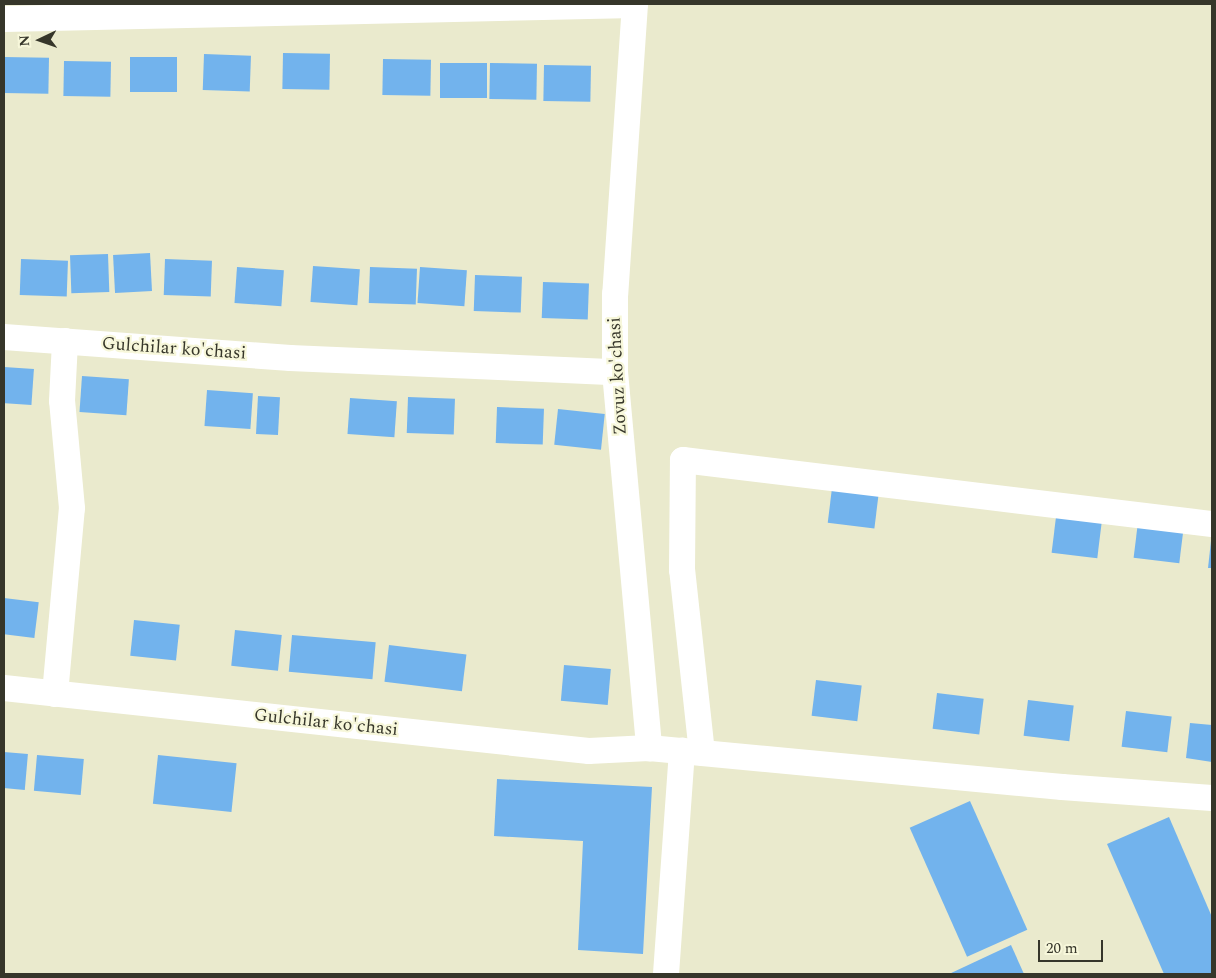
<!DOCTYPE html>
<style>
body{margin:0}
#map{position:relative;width:1216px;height:978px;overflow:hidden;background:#eaeacd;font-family:Spectral,serif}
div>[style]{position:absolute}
.building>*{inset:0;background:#72b3ed;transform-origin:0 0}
.minor>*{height:26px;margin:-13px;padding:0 13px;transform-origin:13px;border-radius:13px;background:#fff}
span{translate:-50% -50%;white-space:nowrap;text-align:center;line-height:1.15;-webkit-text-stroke:4.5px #f7f7da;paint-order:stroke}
.street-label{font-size:18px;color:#36362a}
.frame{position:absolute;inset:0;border:5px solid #36362a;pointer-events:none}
.north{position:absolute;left:15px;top:15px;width:50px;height:50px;-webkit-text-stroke:4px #f7f7da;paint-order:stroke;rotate:267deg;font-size:14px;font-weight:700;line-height:20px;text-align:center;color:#36362a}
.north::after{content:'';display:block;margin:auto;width:18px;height:22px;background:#36362a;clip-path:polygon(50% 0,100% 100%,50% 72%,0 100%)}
.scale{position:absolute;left:1038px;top:940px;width:65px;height:22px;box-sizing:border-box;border:2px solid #36362a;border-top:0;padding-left:6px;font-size:15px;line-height:18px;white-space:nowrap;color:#36362a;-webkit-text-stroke:4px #f7f7da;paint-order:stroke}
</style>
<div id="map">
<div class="building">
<div style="left:283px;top:53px;width:47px;height:36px;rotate:1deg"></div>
<div style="left:204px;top:54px;width:47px;height:36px;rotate:2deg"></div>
<div style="left:4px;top:57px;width:45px;height:36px;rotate:1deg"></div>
<div style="left:130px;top:57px;width:47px;height:35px"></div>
<div style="left:383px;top:59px;width:48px;height:36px;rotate:1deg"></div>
<div style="left:64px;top:61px;width:47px;height:35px;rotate:1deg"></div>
<div style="left:440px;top:63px;width:47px;height:35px"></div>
<div style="left:490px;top:63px;width:47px;height:36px;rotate:1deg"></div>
<div style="left:544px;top:65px;width:47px;height:36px;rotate:1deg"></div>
<div style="left:150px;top:253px;width:38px;height:37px;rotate:87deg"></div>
<div style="left:108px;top:254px;width:38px;height:38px;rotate:88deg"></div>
<div style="left:21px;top:259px;width:47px;height:36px;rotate:2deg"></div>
<div style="left:165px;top:259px;width:47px;height:36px;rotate:2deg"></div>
<div style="left:313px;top:266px;width:47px;height:36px;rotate:4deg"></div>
<div style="left:237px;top:267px;width:47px;height:36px;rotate:4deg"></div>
<div style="left:370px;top:267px;width:47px;height:36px;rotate:2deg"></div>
<div style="left:420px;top:267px;width:47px;height:36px;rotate:4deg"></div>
<div style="left:475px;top:275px;width:47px;height:36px;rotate:2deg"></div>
<div style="left:543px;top:282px;width:46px;height:36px;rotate:2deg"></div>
<div style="left:4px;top:367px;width:30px;height:36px;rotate:4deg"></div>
<div style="left:82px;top:376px;width:47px;height:36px;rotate:4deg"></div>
<div style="left:207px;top:390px;width:46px;height:36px;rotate:4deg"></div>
<div style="left:258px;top:396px;width:22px;height:38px;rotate:3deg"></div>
<div style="left:408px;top:397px;width:47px;height:36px;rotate:2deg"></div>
<div style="left:350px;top:398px;width:47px;height:36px;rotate:4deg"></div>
<div style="left:497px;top:407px;width:47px;height:36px;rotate:2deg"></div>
<div style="left:558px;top:409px;width:47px;height:36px;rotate:6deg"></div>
<div style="left:832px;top:488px;width:47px;height:35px;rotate:7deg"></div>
<div style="left:1056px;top:517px;width:46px;height:36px;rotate:7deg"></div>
<div style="left:1138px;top:522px;width:46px;height:36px;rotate:7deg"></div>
<div style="clip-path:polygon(1211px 541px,1212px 541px,1212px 568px,1208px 568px)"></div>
<div style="left:4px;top:598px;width:35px;height:36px;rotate:7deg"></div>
<div style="left:134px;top:620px;width:46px;height:36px;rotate:6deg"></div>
<div style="left:235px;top:630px;width:47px;height:36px;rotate:6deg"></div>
<div style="left:292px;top:635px;width:84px;height:37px;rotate:5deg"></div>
<div style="left:389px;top:645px;width:78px;height:37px;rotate:7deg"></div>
<div style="left:564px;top:665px;width:47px;height:36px;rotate:5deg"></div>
<div style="left:816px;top:680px;width:46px;height:36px;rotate:7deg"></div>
<div style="left:937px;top:693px;width:47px;height:36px;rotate:7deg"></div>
<div style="left:1028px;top:700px;width:46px;height:36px;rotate:7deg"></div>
<div style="left:1126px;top:711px;width:46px;height:36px;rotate:7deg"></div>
<div style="clip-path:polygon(1190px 723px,1212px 725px,1212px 762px,1186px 758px)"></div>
<div style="left:4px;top:752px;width:24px;height:36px;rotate:5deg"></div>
<div style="left:37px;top:755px;width:47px;height:36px;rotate:5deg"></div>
<div style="left:158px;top:755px;width:79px;height:49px;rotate:6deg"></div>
<div style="clip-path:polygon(497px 779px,652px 787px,643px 954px,578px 950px,583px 841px,494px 836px)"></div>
<div style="left:970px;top:801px;width:141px;height:66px;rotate:66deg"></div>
<div style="clip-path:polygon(1169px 817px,1212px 917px,1212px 974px,1164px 974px,1107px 844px)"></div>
<div style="clip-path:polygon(1011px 945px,1024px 974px,949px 974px)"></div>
</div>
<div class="minor">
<div style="left:635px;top:4px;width:291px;rotate:93.9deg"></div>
<div style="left:615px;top:294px;width:78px;rotate:90deg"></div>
<div style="left:615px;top:372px;width:378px;rotate:84.8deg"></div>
<div style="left:4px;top:19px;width:631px;rotate:-1.27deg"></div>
<div style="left:4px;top:337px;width:287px;rotate:4.2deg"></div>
<div style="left:290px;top:358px;width:325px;rotate:2.5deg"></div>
<div style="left:4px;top:688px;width:588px;rotate:6.15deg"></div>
<div style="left:589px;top:751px;width:60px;rotate:-2.9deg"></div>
<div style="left:649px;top:748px;width:415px;rotate:5.4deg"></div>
<div style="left:1062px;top:787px;width:150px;rotate:4.2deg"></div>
<div style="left:55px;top:694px;width:187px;rotate:-84.8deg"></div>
<div style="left:72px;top:508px;width:107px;rotate:-95.3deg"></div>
<div style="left:62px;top:401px;width:60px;rotate:-87.1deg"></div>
<div style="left:702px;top:753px;width:184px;rotate:-96.2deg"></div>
<div style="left:682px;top:570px;width:110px;rotate:-89.5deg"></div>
<div style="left:683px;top:460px;width:533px;rotate:6.9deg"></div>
<div style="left:666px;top:974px;width:224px;rotate:-85.9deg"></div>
</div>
<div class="street-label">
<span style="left:174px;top:349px;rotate:4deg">Gulchilar ko'chasi</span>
<span style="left:618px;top:376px;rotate:-93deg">Zovuz ko'chasi</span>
<span style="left:326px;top:723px;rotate:6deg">Gulchilar ko'chasi</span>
</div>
<div class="frame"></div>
<div class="north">N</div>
<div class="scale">20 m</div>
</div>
